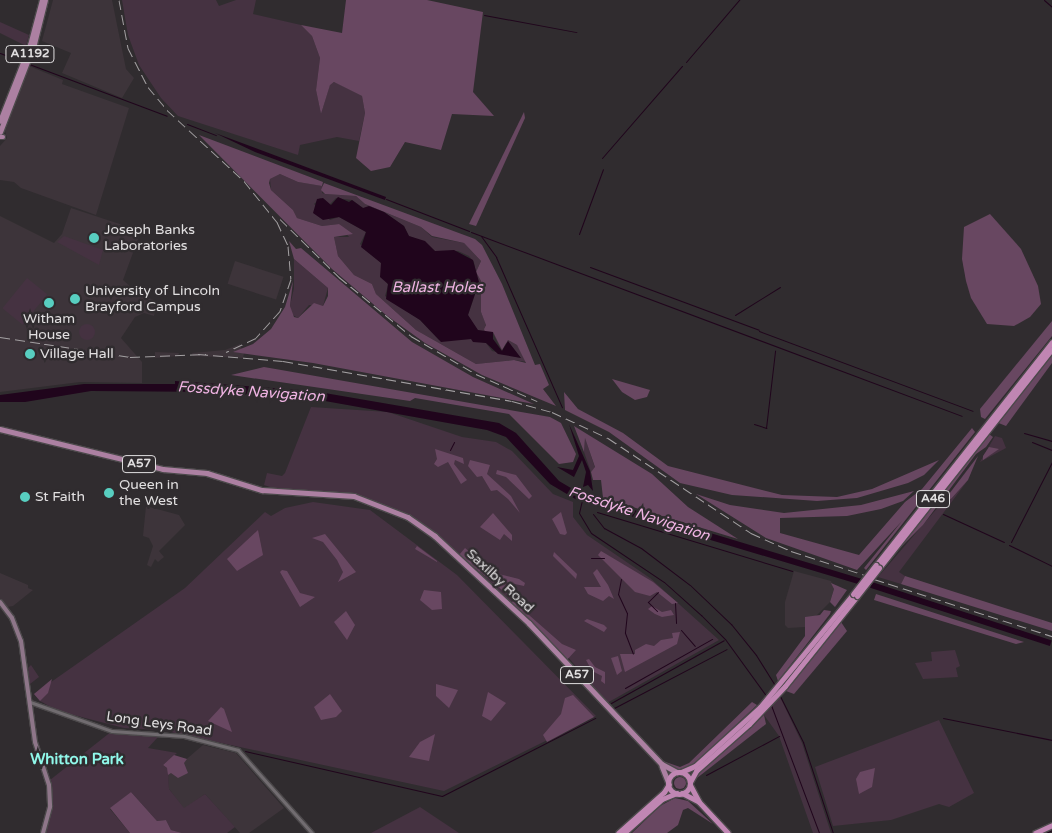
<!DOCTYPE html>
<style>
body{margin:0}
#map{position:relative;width:1052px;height:833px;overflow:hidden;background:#302c2f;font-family:"Varela Round",sans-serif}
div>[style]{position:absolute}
.built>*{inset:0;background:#3d343a;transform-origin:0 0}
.green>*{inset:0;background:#453241;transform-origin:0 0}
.round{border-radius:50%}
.forest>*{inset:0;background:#684761}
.water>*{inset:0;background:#20051c;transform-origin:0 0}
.stream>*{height:1px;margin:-0.5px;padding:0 0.5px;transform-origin:0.5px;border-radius:0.5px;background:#20051c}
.roads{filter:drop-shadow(1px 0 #4c494b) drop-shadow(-1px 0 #4c494b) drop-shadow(0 1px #4c494b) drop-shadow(0 -1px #4c494b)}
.tertiary>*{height:3px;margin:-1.5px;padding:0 1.5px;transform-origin:1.5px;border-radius:1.5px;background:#716c70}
.secondary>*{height:4px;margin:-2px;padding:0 2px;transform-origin:2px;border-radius:2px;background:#8e7689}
.primary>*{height:4.5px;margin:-2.25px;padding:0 2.25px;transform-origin:2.25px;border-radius:2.25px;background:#ac80a2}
.trunk>*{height:5px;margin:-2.5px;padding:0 2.5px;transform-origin:2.5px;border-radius:2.5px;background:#c086b3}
.trunk>.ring{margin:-2.5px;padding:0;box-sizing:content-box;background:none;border:5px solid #c086b3;border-radius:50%}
.rail>*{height:1px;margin-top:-0.5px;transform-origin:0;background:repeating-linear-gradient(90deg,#a3a0a2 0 10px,transparent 0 15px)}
.bridges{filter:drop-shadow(1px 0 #4c494b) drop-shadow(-1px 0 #4c494b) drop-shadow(0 1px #4c494b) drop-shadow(0 -1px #4c494b)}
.trunk-bridge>*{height:5px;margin:-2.5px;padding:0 2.5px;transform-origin:2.5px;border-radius:2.5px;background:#c086b3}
.dots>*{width:14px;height:14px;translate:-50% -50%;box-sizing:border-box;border:2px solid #302c2f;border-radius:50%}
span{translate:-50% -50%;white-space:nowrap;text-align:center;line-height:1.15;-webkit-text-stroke:5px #302c2f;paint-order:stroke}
.shield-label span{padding:1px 4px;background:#302c2f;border:1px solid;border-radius:4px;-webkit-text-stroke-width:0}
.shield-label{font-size:12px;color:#e1dfe0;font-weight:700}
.poi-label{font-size:14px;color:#e1dfe0}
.left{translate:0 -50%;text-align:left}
.street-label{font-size:14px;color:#e1dfe0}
.water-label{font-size:15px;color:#efb3e2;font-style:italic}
.neighbourhood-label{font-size:15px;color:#90f8ea;font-weight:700}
</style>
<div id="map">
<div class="built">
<div style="clip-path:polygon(53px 0,112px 0,126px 69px,134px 78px,122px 98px,62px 73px,71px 53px,42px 41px)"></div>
<div style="clip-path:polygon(29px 66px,63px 80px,62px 84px,129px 108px,96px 215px,21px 188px,14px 182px,0 180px,0 146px,7px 138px,5px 131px)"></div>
<div style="clip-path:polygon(71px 208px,141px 231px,123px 280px,140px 295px,157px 301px,154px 316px,144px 313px,135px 317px,121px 338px,142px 362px,142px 383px,80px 382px,0 392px,0 216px,54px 243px,62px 234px)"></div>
<div style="left:235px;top:261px;width:51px;height:24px;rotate:18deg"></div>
<div style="clip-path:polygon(240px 344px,242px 350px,235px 352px,244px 353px,243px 358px,193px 356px,192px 353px,225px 350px)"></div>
<div style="clip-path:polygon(155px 352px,179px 353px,178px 356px,155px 358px)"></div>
<div style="clip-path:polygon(146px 506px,179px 515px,185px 525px,159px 551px,164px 557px,158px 562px,155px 559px,151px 567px,147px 565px,153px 546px,149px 538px,143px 536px)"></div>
<div style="clip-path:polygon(794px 571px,831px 581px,834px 589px,830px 602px,805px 627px,788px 628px,785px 625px,785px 602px)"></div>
<div style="clip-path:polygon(0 573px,28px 585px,28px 588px,33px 590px,13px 606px,7px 607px,0 599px)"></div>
<div style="clip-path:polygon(203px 745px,236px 753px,284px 808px,249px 833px,240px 833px,205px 794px,184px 809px,169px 789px,168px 775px)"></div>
</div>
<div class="green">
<div style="clip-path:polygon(122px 0,216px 0,219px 6px,236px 0,256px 0,253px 14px,301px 25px,312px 36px,320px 58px,316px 90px,321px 114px,330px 84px,335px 82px,362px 96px,365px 113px,359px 141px,337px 137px,300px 145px,298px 155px,178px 116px,161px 98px,139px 65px,128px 35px)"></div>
<div style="clip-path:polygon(0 22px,29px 35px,26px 46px,0 33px)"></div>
<div style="clip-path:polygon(280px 174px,298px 182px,323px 186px,322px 193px,325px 194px,356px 196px,365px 204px,421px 227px,432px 237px,464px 243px,481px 261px,476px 272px,481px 281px,481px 312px,486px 324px,484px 329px,493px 332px,502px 350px,504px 346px,502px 351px,492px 331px,486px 333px,477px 330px,468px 315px,478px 286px,474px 262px,469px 256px,458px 251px,435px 251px,426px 243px,409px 236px,404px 226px,384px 212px,363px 208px,352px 200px,336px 198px,329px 205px,320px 198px,314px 204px,330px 220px,339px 217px,366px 232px,360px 244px,381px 263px,381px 272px,388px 285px,385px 296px,420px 320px,439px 340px,471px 339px,486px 343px,492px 351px,521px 358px,506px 342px,508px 340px,517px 345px,527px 362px,514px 360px,476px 364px,416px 330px,376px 294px,372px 284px,354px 275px,338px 256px,334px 237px,349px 237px,339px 224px,322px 226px,297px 218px,293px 210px,271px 190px,270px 179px)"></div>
<div style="clip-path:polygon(64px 236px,103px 250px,99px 265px,57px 242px)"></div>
<div style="clip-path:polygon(294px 259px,328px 288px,323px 306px,309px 305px,298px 318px,291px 314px,290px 306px,294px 288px)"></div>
<div style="left:27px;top:278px;width:26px;height:39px;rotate:39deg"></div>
<div class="round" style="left:79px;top:324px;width:16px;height:16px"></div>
<div style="clip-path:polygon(311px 407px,388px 412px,462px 437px,496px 442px,512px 451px,553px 494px,573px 502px,573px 517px,587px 535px,650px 578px,719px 640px,607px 703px,567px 656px,479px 574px,407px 516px,356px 495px,326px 491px,282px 491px,264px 485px,267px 473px,282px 476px,285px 473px)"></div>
<div style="clip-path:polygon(995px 436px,1002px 438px,1006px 448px,980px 462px)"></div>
<div style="clip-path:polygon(585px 437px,595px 468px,591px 472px,584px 452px)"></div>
<div style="clip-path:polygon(968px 480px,899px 572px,905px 576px,901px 584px,878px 577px,946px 498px,951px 499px)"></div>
<div style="clip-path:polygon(313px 502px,370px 510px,457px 575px,596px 716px,444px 791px,161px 730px,124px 728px,58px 711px,40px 701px,34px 694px,185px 588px,265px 512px,271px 516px,285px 508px)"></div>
<div style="clip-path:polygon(955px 650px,960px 666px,956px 668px,958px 677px,923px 679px,915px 663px,932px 661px,931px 652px)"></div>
<div style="clip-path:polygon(31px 665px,39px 677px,30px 684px,28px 668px)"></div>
<div style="clip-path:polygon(780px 697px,802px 743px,831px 833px,813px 833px,779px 736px,764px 715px)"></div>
<div style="clip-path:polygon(939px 720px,974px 793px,949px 807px,939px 804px,891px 820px,833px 826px,815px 767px)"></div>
<div style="clip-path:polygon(112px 731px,158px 737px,148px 748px,177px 753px,163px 765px,168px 769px,169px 789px,184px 808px,205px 794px,235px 827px,227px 833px,182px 833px,171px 830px,166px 820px,157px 821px,131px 792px,110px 809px,130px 833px,46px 833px,53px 803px,50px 780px)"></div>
<div style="clip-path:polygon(420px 807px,459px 833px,371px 833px)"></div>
</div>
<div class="forest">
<div style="clip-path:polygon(346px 0,427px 0,483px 12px,473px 92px,494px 116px,452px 114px,441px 150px,405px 142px,390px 167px,371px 171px,356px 158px,365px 113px,362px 96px,334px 82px,330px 85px,321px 114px,316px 90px,320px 58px,312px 36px,301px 25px,342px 33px)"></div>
<div style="clip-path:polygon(524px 112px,525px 118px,476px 226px,469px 224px)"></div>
<div style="clip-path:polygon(199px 135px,323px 182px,322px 186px,298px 182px,280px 174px,270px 179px,269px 183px,271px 190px,293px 210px,297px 218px,322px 226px,339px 224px,353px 234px,334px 237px,338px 256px,354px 275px,372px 284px,376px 294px,416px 330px,476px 364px,514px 360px,526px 363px,517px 345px,508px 340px,502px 350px,493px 332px,485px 332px,484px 329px,486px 325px,481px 312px,481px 281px,476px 272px,481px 261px,464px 243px,432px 236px,421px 227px,365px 204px,356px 196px,325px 194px,321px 190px,324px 183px,475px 239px,482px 245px,502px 284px,535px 365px,540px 364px,549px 385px,543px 389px,556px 406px,482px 375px,425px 343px,386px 315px,332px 269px)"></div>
<div style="clip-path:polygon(990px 214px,1021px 249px,1038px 286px,1041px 304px,1030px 317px,1014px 326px,987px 324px,971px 298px,966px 281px,962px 259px,964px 227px)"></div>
<div style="clip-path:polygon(289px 241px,296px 249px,301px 248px,412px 342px,473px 377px,534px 404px,313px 363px,233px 352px,253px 344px,271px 329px,285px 307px,293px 281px,290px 306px,294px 317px,298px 318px,314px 303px,323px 306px,328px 296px,328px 288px,294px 259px)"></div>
<div style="clip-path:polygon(1052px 321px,1052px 336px,985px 419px,981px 417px,980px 409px)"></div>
<div style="clip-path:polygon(1052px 354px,1052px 363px,1006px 426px,996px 422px)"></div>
<div style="clip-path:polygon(264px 367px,550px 417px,561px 423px,576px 454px,573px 462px,559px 464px,509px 414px,415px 398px,410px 401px,231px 375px)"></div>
<div style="clip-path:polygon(612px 379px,650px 390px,647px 397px,635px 400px,622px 392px)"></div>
<div style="clip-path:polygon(564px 392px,578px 409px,623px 433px,668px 466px,782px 495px,837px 497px,872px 489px,939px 460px,924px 475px,908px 483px,857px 498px,817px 501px,732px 495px,680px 483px,609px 432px,565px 410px)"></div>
<div style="clip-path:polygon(574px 426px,652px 474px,688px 507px,738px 539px,603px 498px,601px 480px,593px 480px,591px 472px,595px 467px,585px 438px,584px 452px)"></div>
<div style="clip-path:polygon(972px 428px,975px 432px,866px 570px,864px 568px,902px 521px,857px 570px,766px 538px,696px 494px,730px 505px,784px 513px,861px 505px,914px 491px,903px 501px,881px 509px,847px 516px,780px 518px,780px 533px,859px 555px,905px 502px,922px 489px)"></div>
<div style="clip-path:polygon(989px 434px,993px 437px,986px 447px,976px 454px,923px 525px,900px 548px)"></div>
<div style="clip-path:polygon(989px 447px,999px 449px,983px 460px,983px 456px)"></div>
<div style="clip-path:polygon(435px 449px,463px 458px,464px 464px,455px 460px,454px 464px,467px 480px,461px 484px,448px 462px,438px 467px,434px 464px,437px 459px)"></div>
<div style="clip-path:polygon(978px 456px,968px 480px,951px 499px,946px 498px)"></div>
<div style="clip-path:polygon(470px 460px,490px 465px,487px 474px,511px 496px,520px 513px,508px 499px,497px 490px,491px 491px,482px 476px,477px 477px,468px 466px)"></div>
<div style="clip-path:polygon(497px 470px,516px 475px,532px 496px,529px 499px,506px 477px,496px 474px)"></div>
<div style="clip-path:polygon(561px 512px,567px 533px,565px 535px,560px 534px,552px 519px)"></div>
<div style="clip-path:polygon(493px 513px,512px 535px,512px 541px,504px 534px,500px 540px,480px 527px)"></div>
<div style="clip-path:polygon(258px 530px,263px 555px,237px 571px,227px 559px)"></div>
<div style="clip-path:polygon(325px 534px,356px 572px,338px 582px,343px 572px,337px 560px,323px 542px,312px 538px)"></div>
<div style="clip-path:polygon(417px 546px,437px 561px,437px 562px,415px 549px)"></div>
<div style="clip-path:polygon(465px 548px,480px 561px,494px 567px,499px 574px,519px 579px,525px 583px,524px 586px,506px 582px,505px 589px,512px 598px,459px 555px)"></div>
<div style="clip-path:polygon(601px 551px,653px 582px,678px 603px,672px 604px,657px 592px,650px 596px,635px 592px,598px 555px)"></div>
<div style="clip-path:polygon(554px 552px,577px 574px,576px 579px,553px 556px)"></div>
<div style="clip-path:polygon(597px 569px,608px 585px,614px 599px,609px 596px,603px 601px,588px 594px,584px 587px,601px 587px,593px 573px)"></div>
<div style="clip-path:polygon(282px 570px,287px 571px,300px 593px,315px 597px,300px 607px,280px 572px)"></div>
<div style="clip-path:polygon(905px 576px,1052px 623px,1052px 631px,901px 584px)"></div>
<div style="clip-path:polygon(831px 583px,847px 590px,835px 607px,830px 602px,834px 589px)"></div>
<div style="clip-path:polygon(424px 590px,441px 592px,442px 609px,432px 610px,420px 600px)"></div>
<div style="clip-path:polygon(876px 594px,1024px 642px,1016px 644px,874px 600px)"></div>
<div style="clip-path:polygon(513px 601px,562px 644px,576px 650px,566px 661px,510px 604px)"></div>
<div style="clip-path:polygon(652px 606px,662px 612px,671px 610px,674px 615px,662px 617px,655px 614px,648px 609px)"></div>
<div style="clip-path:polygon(824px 610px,831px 611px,830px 614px,778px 681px,776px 675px,805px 636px,805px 617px,820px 615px)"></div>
<div style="clip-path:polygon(346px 611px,355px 625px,347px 640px,334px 622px)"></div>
<div style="clip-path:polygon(587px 619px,604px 625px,607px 628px,604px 632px,584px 621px)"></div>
<div style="clip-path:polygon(841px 622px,847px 631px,794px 694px,786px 691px)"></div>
<div style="clip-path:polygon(680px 632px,677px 644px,625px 672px,620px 654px,635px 654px,635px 650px,646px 644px,654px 646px,661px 640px,673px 638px,672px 633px)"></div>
<div style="clip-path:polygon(618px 656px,622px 671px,617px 675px,611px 658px)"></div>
<div style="clip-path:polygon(589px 659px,595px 667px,605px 672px,605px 684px,601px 681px,602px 676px,592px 671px,586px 660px)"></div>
<div style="clip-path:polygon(52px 679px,48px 693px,40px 701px,34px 694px)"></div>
<div style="clip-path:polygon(436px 684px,458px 690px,449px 708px,436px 696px)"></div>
<div style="clip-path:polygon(488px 692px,506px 703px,491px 721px,482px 716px)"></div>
<div style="clip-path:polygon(330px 694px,342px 711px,336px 717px,321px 720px,314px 707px)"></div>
<div style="clip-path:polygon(573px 695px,594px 717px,547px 742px,543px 735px,561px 714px,565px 698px)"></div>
<div style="clip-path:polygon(752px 702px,757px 705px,692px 766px,676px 770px,663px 761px,680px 767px,689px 763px)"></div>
<div style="clip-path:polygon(221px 707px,224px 709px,232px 732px,208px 721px)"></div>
<div style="clip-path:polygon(764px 715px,766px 724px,697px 778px,696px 776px)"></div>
<div style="clip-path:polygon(435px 734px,429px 761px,409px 757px,420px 742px)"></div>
<div style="clip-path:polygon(174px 755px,187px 759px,184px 763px,188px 773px,178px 778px,171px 773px,168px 775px,167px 768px,163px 765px)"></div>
<div style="clip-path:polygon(875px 768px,872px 787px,859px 794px,856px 779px,860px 772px)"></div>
<div class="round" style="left:674px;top:777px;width:12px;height:12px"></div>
<div style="clip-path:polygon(131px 792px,157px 821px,166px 820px,171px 830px,182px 833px,130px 833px,110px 808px)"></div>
<div style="clip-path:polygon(675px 798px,688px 801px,713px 824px,688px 808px,683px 810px,678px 825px,667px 833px,632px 833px,660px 806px)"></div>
</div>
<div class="water">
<div style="clip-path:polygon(215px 133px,386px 197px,385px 200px,255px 152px)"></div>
<div style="clip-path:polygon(338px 197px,349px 202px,352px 200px,363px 208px,369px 206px,384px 212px,404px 226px,409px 236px,425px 241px,435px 251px,454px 250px,473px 260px,479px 282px,468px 315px,478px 330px,493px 332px,493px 339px,502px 351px,508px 341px,521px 358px,498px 354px,486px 343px,473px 342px,471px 339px,441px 342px,420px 320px,386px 299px,388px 284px,380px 277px,381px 263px,361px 247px,366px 232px,339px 217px,323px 220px,313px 213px,317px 199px,323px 198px,331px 205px)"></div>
<div style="clip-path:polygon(175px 381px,313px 391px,499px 423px,516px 433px,559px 481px,581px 494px,862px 579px,858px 584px,577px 500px,550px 484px,506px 437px,487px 430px,325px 401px,218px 392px,91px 391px,25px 402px,0 402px,0 395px,84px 384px,175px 384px)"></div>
<div style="clip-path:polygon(569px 424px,590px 471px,593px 491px,588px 485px,583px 487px,586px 472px,582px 460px,574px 477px,557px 467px,573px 470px,579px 456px)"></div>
<div style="left:872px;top:582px;width:189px;height:6px;rotate:18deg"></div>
</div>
<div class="stream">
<div style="left:1044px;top:0;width:11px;rotate:41deg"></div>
<div style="left:484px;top:15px;width:94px;rotate:10.5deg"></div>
<div style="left:0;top:53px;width:19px;rotate:21deg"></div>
<div style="left:686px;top:62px;width:82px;rotate:-49.5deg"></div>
<div style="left:29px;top:64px;width:147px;rotate:20.6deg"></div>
<div style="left:187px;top:124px;width:31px;rotate:21deg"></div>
<div style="left:602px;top:158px;width:122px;rotate:-49deg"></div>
<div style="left:386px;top:199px;width:89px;rotate:21.1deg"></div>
<div style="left:471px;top:232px;width:524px;rotate:20.54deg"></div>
<div style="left:579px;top:234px;width:69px;rotate:-69.7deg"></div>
<div style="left:481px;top:236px;width:26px;rotate:54deg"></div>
<div style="left:496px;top:257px;width:164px;rotate:66.3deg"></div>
<div style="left:590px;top:267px;width:180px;rotate:20.4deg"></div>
<div style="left:735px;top:315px;width:53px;rotate:-31.9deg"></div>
<div style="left:759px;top:331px;width:228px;rotate:20.5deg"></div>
<div style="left:754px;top:424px;width:13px;rotate:18deg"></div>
<div style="left:766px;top:428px;width:78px;rotate:-83.3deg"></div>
<div style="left:1024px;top:433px;width:29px;rotate:16deg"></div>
<div style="left:1032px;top:442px;width:22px;rotate:22deg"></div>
<div style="left:450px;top:450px;width:9px;rotate:-63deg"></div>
<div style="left:582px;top:500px;width:13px;rotate:103deg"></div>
<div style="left:579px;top:513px;width:23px;rotate:59deg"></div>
<div style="left:591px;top:533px;width:88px;rotate:33.9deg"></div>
<div style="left:664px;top:582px;width:50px;rotate:41.7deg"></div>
<div style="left:701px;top:615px;width:34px;rotate:45deg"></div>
<div style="left:725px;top:639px;width:72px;rotate:54.1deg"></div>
<div style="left:597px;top:512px;width:204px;rotate:16.8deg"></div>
<div style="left:593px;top:514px;width:18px;rotate:52deg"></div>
<div style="left:604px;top:528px;width:42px;rotate:28.4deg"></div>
<div style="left:641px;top:548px;width:61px;rotate:37.1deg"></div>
<div style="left:690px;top:585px;width:57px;rotate:43.6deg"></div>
<div style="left:731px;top:624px;width:40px;rotate:51deg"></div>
<div style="left:756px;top:655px;width:36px;rotate:58deg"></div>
<div style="left:943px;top:514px;width:67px;rotate:24.7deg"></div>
<div style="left:1011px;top:542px;width:90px;rotate:-62.9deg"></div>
<div style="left:1009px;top:545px;width:48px;rotate:26deg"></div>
<div style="left:591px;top:558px;width:13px"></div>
<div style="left:621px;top:579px;width:15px;rotate:101deg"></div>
<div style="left:618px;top:594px;width:21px;rotate:65deg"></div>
<div style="left:627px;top:613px;width:20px;rotate:96deg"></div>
<div style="left:625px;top:633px;width:22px;rotate:69deg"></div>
<div style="left:675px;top:603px;width:20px;rotate:87deg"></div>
<div style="left:657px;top:611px;width:13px;rotate:-135deg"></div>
<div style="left:648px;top:602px;width:14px;rotate:-45deg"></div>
<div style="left:681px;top:630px;width:21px;rotate:49deg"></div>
<div style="left:625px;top:688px;width:100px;rotate:-29.4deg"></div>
<div style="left:779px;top:694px;width:54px;rotate:63.4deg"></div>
<div style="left:803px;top:742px;width:96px;rotate:71.8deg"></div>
<div style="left:611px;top:703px;width:129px;rotate:-29.1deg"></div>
<div style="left:771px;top:705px;width:137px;rotate:69.4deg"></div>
<div style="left:614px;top:708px;width:127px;rotate:-27.6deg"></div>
<div style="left:943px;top:718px;width:111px;rotate:11.4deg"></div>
<div style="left:245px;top:751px;width:202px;rotate:12.9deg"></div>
<div style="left:442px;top:796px;width:172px;rotate:-27deg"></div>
<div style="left:706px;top:775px;width:83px;rotate:-28.1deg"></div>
<div style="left:1046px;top:833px;width:7px;rotate:-27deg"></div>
</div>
<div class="roads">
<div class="tertiary">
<div style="left:30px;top:702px;width:87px;rotate:19.5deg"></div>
<div style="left:112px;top:731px;width:72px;rotate:4deg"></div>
<div style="left:184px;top:736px;width:56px;rotate:14.5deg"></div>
<div style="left:238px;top:750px;width:111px;rotate:48.3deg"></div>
</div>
<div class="secondary">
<div style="left:0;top:602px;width:20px;rotate:53deg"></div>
<div style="left:12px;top:618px;width:25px;rotate:69deg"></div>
<div style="left:21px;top:641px;width:102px;rotate:82.1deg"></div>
<div style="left:35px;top:742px;width:45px;rotate:72deg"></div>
<div style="left:49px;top:785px;width:22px;rotate:87deg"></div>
<div style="left:50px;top:807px;width:27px;rotate:105deg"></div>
</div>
<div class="primary">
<div style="left:0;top:121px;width:82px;rotate:-68.5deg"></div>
<div style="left:30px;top:45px;width:47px;rotate:-75.1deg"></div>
<div style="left:0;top:132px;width:94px;rotate:-68.9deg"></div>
<div style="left:34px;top:44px;width:45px;rotate:-76deg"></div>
<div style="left:0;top:137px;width:3px"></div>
<div style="left:0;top:429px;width:168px;rotate:13.8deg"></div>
<div style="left:163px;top:469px;width:44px;rotate:5.2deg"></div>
<div style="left:207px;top:473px;width:58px;rotate:17.2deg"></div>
<div style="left:262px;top:490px;width:92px;rotate:3.7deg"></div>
<div style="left:354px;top:496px;width:58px;rotate:21.3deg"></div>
<div style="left:408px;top:517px;width:33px;rotate:35deg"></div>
<div style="left:435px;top:536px;width:128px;rotate:42.8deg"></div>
<div style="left:529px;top:623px;width:194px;rotate:46.7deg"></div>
<div style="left:662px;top:764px;width:17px;rotate:28deg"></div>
<div style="left:662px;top:766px;width:18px;rotate:68deg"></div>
</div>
<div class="trunk">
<div style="left:876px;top:565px;width:284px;rotate:-51.7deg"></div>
<div style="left:879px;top:568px;width:279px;rotate:-51.7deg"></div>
<div style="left:681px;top:772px;width:15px;rotate:-23deg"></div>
<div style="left:695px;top:766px;width:88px;rotate:-42.2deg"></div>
<div style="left:760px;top:707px;width:146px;rotate:-50.5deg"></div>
<div class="ring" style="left:668px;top:772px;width:17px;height:17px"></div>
<div style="left:690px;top:782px;width:13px;rotate:-61deg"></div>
<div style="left:696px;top:771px;width:71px;rotate:-41.6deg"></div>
<div style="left:749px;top:724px;width:52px;rotate:-46.5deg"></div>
<div style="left:785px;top:686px;width:115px;rotate:-51.3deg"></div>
<div style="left:690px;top:785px;width:19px;rotate:62deg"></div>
<div style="left:699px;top:802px;width:42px;rotate:46.9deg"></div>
<div style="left:682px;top:793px;width:18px;rotate:27deg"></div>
<div style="left:618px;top:833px;width:62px;rotate:-41.7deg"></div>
<div style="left:664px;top:792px;width:9px;rotate:-58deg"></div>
<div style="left:624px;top:833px;width:51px;rotate:-41.8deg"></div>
<div style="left:662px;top:799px;width:16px;rotate:-22deg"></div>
<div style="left:1035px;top:833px;width:19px;rotate:-25deg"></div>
</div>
</div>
<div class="rail">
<div style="left:119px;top:0;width:49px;rotate:79.4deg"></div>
<div style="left:128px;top:48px;width:44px;rotate:62.9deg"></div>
<div style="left:148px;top:87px;width:30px;rotate:50deg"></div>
<div style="left:167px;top:110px;width:105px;rotate:42.7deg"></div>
<div style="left:244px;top:181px;width:53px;rotate:51.2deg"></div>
<div style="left:277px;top:222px;width:26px;rotate:65deg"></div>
<div style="left:288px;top:246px;width:33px;rotate:85deg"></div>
<div style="left:291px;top:279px;width:34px;rotate:109deg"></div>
<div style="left:280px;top:311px;width:36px;rotate:132deg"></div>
<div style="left:256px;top:338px;width:33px;rotate:155deg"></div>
<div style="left:280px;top:219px;width:83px;rotate:44.5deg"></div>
<div style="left:339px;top:277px;width:93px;rotate:39.3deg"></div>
<div style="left:411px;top:336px;width:75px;rotate:30.3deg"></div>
<div style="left:476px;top:374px;width:67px;rotate:23.9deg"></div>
<div style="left:0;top:337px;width:132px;rotate:8.7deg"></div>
<div style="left:130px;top:357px;width:76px;rotate:-2.3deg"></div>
<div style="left:198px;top:354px;width:85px;rotate:4.7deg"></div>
<div style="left:283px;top:361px;width:232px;rotate:9.9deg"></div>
<div style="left:512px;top:401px;width:41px;rotate:15.4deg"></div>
<div style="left:552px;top:412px;width:62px;rotate:24.9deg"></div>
<div style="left:608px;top:438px;width:172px;rotate:33.6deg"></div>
<div style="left:751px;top:533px;width:44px;rotate:24.2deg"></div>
<div style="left:791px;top:551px;width:78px;rotate:18deg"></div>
<div style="left:874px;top:579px;width:187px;rotate:17.8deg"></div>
</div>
<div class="bridges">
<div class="trunk-bridge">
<div style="left:853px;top:594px;width:37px;rotate:-52deg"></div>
<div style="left:857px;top:596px;width:36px;rotate:-52deg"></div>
</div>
</div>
<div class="dots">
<div style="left:94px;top:238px;background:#58cec0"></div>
<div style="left:75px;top:299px;background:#58cec0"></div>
<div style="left:49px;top:303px;background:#58cec0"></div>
<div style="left:30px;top:354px;background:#58cec0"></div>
<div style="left:109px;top:493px;background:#58cec0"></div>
<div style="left:25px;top:497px;background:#58cec0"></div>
</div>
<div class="shield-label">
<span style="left:30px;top:54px">A1192</span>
<span style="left:139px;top:464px">A57</span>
<span style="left:933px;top:499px">A46</span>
<span style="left:577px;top:675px">A57</span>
</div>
<div class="poi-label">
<span class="left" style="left:104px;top:238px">Joseph Banks<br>Laboratories</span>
<span class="left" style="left:85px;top:299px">University of Lincoln<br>Brayford Campus</span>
<span style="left:49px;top:327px">Witham<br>House</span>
<span class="left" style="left:40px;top:354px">Village Hall</span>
<span class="left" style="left:119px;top:493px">Queen in<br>the West</span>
<span class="left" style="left:35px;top:497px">St Faith</span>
</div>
<div class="street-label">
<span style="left:500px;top:581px;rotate:43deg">Saxilby Road</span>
<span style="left:159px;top:724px;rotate:8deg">Long Leys Road</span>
</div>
<div class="water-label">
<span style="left:437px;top:288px">Ballast Holes</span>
<span style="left:251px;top:392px;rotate:4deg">Fossdyke Navigation</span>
<span style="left:639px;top:514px;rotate:18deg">Fossdyke Navigation</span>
</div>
<div class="neighbourhood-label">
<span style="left:77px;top:760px">Whitton Park</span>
</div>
</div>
